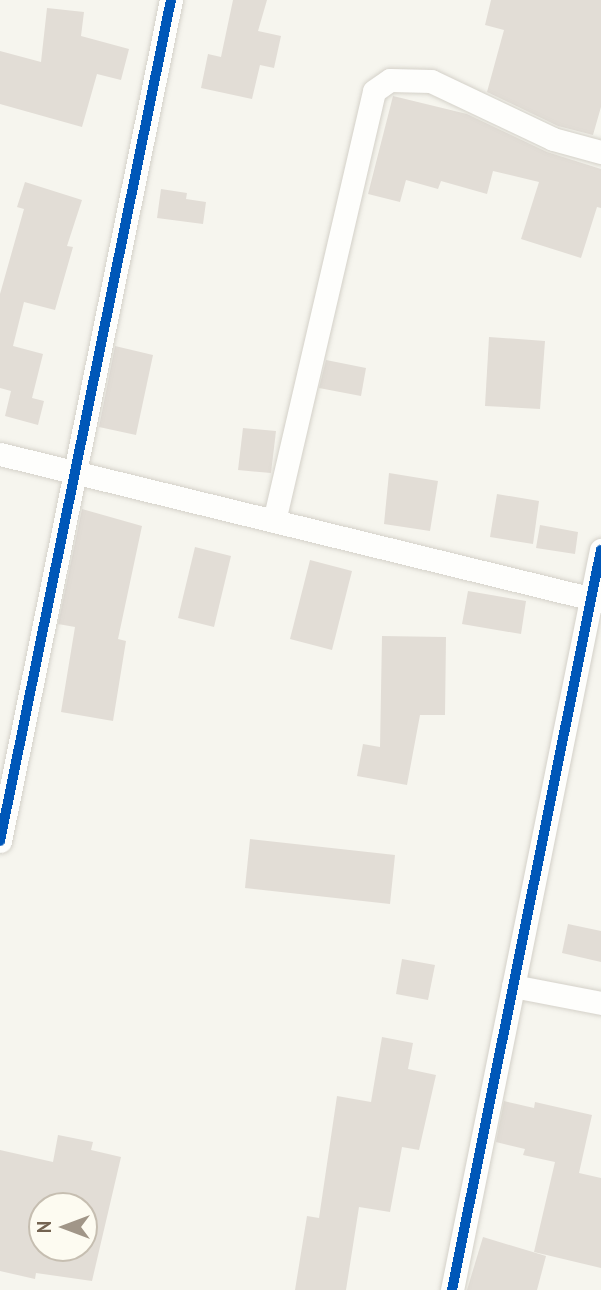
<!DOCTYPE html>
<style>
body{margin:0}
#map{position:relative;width:601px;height:1290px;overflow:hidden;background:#f6f5ee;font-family:"PT Sans",sans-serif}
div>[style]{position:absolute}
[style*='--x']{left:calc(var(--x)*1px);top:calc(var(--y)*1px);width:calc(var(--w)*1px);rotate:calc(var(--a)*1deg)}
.building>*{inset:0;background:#e2ddd6}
.roads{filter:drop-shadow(0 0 2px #d4d1c9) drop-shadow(0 0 2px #d4d1c9)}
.minor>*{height:23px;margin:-11.5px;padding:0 11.5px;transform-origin:11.5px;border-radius:11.5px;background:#fefefc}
.cycleway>*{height:10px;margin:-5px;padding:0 5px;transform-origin:5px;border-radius:5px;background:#0057b8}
span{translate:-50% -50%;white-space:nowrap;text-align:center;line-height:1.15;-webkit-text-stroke:5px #fdfbf1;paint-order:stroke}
.north{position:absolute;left:28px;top:1192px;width:70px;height:70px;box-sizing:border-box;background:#fdfbf1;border:2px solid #c6beb1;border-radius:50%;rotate:270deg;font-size:19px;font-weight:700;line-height:28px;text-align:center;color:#736351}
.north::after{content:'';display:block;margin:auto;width:24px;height:32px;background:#a19688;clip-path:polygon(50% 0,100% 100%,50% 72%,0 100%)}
</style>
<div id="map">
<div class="building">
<div style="clip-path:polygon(233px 0,267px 0,258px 31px,281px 36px,274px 68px,260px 65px,252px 99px,201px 88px,208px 54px,221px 57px)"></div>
<div style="clip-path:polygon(491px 0,601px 0,601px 107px,593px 135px,558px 126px,487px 92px,504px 30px,485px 25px)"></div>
<div style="clip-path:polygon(47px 8px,84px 12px,81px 36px,129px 49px,121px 80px,97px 74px,82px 127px,0 104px,0 51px,41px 62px)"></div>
<div style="clip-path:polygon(393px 96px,467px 114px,547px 152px,601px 169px,601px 208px,597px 207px,581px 258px,521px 239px,539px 182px,493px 171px,487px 194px,441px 181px,438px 189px,406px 180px,400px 202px,368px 194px)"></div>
<div style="clip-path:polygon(25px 182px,82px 200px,67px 246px,73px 247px,55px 310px,24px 302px,13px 346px,43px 354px,32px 398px,44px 401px,38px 425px,5px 416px,11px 391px,0 388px,0 294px,24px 209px,17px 207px)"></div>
<div style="clip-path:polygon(161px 189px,187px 193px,186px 199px,206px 202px,203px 224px,157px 218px)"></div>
<div style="clip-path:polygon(489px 337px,545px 341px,540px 409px,485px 406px)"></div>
<div style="clip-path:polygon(115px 346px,153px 355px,136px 435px,99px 427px)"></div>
<div style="clip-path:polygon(326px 360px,366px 368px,361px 396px,319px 388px)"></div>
<div style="clip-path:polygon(243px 428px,276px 431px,271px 473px,238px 470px)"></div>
<div style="clip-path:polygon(389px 473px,438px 481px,430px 531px,384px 524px)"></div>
<div style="clip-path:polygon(497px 494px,539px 501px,533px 544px,490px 537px)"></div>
<div style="clip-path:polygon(82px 509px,142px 526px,118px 639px,126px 641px,113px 721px,61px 712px,75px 627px,58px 624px)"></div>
<div style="clip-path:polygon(540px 525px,578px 532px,575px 554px,536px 548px)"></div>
<div style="clip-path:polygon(195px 547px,231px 556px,214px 627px,178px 618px)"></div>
<div style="clip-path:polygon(310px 560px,352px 571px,332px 650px,290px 639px)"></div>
<div style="clip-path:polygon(468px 591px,526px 601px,521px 634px,462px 624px)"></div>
<div style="clip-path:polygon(382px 636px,446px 637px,445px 715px,420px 715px,407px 785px,357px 776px,363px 744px,380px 747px)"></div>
<div style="clip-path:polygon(250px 839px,395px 855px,390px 904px,245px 888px)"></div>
<div style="clip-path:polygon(568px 924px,601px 931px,601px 962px,562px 953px)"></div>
<div style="clip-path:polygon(402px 959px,435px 965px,428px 1000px,396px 994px)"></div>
<div style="clip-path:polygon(382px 1037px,413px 1043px,408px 1069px,436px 1075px,419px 1150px,402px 1147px,390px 1212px,359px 1207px,346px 1290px,295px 1290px,307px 1216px,319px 1218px,337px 1096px,371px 1102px)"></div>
<div style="clip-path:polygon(504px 1101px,534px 1108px,535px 1102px,592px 1115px,579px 1173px,601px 1178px,601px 1268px,534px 1252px,555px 1162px,523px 1155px,525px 1149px,496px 1142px)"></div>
<div style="clip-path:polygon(evenodd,58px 1135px,93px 1142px,91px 1150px,121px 1157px,92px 1281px,36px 1273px,35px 1279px,0 1271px,0 1150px,53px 1162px,58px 1135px,42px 1206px,84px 1206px,84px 1248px,42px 1248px,42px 1206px)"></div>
<div style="clip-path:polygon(483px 1237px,546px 1256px,537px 1290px,467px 1290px)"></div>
</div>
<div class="roads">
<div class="minor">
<div style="--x:0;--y:454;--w:619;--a:13.74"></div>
<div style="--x:274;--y:521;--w:441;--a:-76.9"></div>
<div style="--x:374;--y:91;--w:19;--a:-35"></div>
<div style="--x:390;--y:80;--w:41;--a:1.4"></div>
<div style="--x:431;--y:81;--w:135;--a:25.4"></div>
<div style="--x:553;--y:139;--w:50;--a:15.2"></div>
<div style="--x:0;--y:841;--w:858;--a:-78.51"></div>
<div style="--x:513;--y:986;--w:90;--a:10.9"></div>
<div style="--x:452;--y:1290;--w:755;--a:-78.62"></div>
</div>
</div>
<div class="cycleway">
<div style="--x:0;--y:841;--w:858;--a:-78.51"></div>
<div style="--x:452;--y:1290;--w:755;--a:-78.62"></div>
</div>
<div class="north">N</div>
</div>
